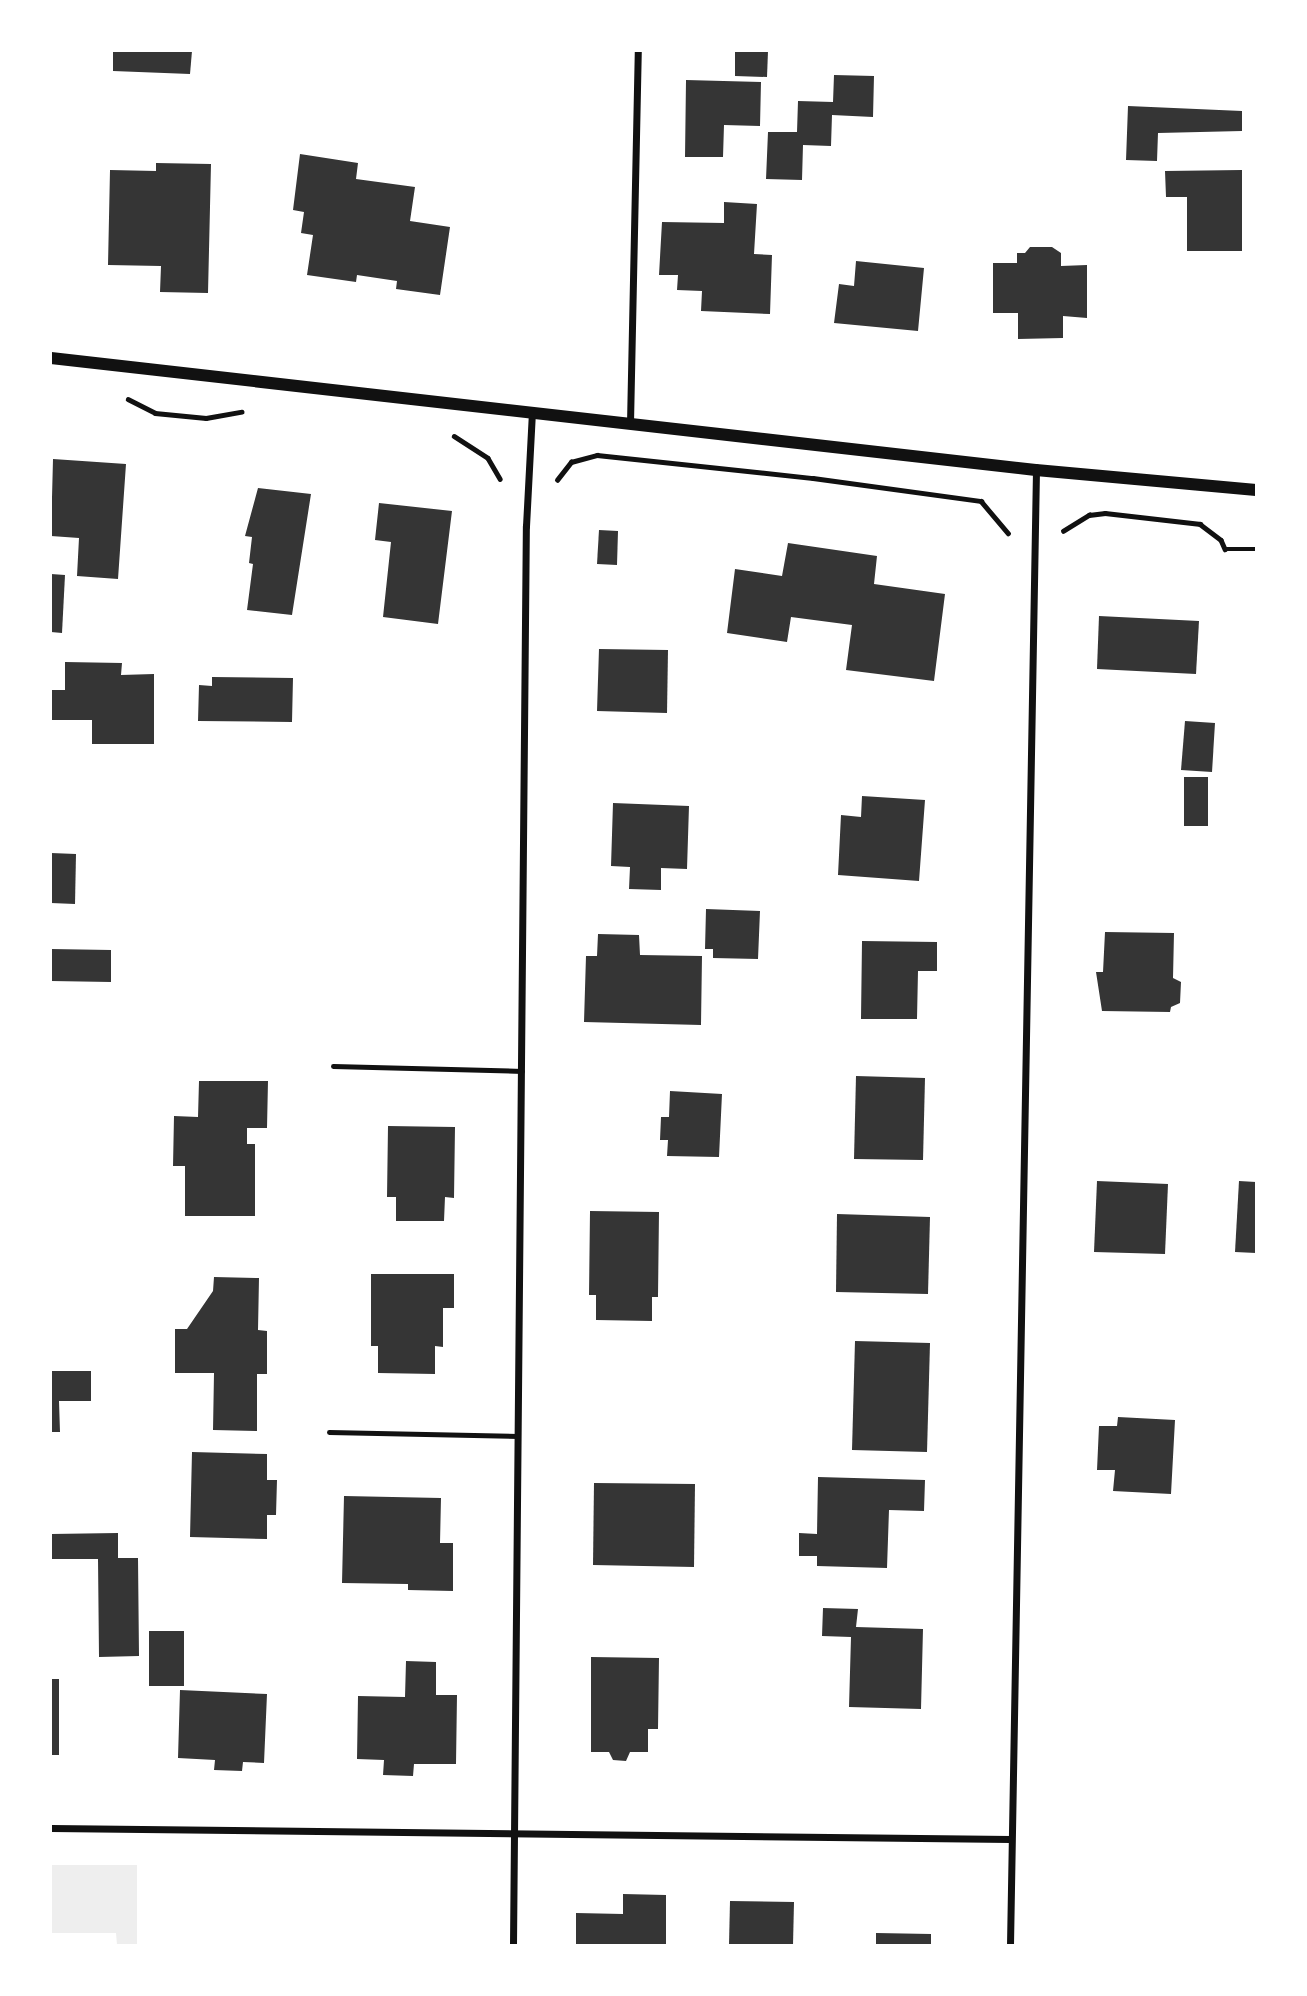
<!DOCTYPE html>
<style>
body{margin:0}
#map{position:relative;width:1307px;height:1996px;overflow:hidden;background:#fff;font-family:"Sofia Sans Condensed",sans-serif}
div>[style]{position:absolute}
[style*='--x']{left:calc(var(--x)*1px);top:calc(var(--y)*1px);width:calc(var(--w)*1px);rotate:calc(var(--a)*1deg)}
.green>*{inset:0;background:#eee}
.building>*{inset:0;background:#353535}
.path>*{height:4.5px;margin:-2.25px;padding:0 2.25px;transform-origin:2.25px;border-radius:2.25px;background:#111}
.service>*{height:5px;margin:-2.5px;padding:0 2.5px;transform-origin:2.5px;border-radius:2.5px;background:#111}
.minor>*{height:7px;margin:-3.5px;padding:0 3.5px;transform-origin:3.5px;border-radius:3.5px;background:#111}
.tertiary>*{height:12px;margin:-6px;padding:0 6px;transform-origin:6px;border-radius:6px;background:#111}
span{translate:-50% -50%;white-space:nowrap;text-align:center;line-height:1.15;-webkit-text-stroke:5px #fff;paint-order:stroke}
.frame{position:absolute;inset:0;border:52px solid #fff;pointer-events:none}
</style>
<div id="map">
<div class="green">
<div style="clip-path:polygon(51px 1865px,137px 1865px,137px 1945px,117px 1945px,116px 1933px,51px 1933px)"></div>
</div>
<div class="building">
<div style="clip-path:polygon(113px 51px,192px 51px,190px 74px,113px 71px)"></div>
<div style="clip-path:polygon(735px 51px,768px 51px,767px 77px,735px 76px)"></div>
<div style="clip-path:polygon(834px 75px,874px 76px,873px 117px,832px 115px,831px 146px,803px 145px,802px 180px,766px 179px,768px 132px,797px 132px,798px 101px,833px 102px)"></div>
<div style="clip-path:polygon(686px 80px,761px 82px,760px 126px,724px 125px,723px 157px,685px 157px)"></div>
<div style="clip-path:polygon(1128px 106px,1242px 111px,1242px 131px,1158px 133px,1157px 161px,1126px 160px)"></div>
<div style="clip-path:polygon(300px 154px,358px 163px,356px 179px,415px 187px,410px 221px,450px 227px,440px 295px,396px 289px,397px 281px,357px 275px,356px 282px,307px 275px,313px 235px,301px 233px,304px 212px,293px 210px)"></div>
<div style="clip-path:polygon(156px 163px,211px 164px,208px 293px,160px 292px,161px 266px,108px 265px,110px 170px,156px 171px)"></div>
<div style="clip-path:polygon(1242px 170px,1242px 251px,1187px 251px,1187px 197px,1166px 197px,1165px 171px)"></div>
<div style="clip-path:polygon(724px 202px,757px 204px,754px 254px,772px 255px,770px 314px,701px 311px,702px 291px,677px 290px,678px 275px,659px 275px,662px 222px,724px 223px)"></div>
<div style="clip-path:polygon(1030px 247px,1052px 247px,1061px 253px,1061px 266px,1087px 265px,1087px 318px,1063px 316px,1063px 338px,1018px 339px,1018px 313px,993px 313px,993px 263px,1017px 263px,1017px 253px,1025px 253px)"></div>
<div style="clip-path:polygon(856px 261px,924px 268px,918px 331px,834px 323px,839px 284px,854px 286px)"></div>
<div style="clip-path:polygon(53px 459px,126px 464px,118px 579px,77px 576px,79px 538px,51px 536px)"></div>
<div style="clip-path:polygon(258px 488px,311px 494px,292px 615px,247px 610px,253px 564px,249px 563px,252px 537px,245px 536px)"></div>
<div style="clip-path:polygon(379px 503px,452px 511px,438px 624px,383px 617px,391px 542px,375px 540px)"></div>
<div style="clip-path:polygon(599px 530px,618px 531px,617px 565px,597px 564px)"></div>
<div style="clip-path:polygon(788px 543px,877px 556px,874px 584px,945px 594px,934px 681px,846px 670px,852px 625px,791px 617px,787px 642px,727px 633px,735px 569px,782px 576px)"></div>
<div style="clip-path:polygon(51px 574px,65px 575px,62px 633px,51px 632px)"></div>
<div style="clip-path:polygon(1099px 616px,1199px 621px,1196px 674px,1097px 669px)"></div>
<div style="clip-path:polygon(599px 649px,668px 650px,667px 713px,597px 711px)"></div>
<div style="clip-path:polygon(65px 662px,122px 663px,121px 675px,154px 674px,154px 744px,92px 744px,92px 720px,51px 720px,51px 690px,65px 690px)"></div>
<div style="clip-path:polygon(212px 677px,293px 678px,292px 722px,198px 721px,199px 685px,212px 686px)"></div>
<div style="clip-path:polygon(1185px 721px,1215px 723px,1212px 772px,1181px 770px)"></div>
<div style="clip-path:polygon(1184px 777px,1208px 777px,1208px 826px,1184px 826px)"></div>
<div style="clip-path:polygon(862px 796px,925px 800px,919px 881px,838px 875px,841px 815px,861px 817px)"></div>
<div style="clip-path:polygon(613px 803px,689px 806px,687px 869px,661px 868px,661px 890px,629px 889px,630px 867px,611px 866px)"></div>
<div style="clip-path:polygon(51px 853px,76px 854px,75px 904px,51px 903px)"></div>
<div style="clip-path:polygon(706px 909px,760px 911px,758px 959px,713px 958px,713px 949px,705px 949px)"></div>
<div style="clip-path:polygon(1105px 932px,1174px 933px,1173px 978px,1181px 982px,1180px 1003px,1171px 1007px,1170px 1012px,1102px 1011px,1096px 972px,1103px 972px)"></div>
<div style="clip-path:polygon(598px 934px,639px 935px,640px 955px,702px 956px,701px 1025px,584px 1022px,586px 956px,597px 956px)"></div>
<div style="clip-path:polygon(862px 941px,937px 942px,937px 971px,918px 971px,917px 1019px,861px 1019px)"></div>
<div style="clip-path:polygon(51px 949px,111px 950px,111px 982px,51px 981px)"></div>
<div style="clip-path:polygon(856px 1076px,925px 1078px,923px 1160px,854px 1159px)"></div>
<div style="clip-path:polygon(199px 1081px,268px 1081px,267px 1128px,247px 1128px,247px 1144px,255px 1144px,255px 1216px,185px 1216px,185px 1166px,173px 1166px,174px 1116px,198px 1117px)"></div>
<div style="clip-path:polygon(670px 1091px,722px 1094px,719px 1157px,667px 1156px,668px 1140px,660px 1140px,661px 1117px,669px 1117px)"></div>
<div style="clip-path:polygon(388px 1126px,455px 1127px,454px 1198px,445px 1197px,444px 1221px,396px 1221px,396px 1197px,387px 1197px)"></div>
<div style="clip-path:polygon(1097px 1181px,1168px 1184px,1165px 1254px,1094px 1252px)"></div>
<div style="clip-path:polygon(1239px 1181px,1256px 1182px,1256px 1253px,1235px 1252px)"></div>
<div style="clip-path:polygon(590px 1211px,659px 1212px,658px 1297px,652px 1297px,652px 1321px,596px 1320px,596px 1295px,589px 1295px)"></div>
<div style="clip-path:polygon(837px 1214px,930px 1217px,928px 1294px,836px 1292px)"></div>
<div style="clip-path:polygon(371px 1274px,454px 1274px,454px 1308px,443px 1308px,443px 1347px,435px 1346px,435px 1374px,378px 1373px,378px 1346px,371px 1346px)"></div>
<div style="clip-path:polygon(214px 1277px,259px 1278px,258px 1330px,267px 1331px,267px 1374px,257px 1374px,257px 1431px,213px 1430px,214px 1373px,175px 1373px,175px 1329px,187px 1329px,213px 1291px)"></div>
<div style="clip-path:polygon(855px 1341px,930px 1343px,927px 1452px,852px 1450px)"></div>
<div style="clip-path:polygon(51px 1371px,91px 1371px,91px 1401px,59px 1401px,60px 1432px,51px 1432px)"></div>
<div style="clip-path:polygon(1118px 1417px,1175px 1420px,1171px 1494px,1113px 1491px,1115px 1470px,1097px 1470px,1099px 1426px,1117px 1426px)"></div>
<div style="clip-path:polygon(192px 1452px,267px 1454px,267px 1480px,277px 1480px,276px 1515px,267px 1515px,267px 1539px,190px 1537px)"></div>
<div style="clip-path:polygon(818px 1477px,925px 1480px,924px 1511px,889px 1510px,887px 1568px,817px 1566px,817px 1556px,799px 1556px,799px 1533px,817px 1534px)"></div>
<div style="clip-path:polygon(594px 1483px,695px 1484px,694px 1567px,593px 1565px)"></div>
<div style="clip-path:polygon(344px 1496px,441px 1498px,440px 1543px,453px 1543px,453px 1591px,408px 1590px,408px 1584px,342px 1583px)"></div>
<div style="clip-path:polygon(118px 1533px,118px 1558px,138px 1558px,139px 1656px,99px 1657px,98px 1559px,51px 1559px,51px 1534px)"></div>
<div style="clip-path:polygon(823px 1608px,858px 1609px,856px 1627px,923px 1629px,921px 1709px,849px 1707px,851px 1637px,822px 1636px)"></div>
<div style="clip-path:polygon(149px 1631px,184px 1631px,184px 1686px,149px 1686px)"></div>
<div style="clip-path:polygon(591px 1657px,659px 1658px,658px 1729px,648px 1729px,648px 1752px,630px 1752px,626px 1761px,613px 1760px,609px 1752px,591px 1752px)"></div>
<div style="clip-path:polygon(406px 1661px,436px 1662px,436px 1695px,457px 1695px,456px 1764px,414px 1764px,413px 1776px,383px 1775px,384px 1760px,357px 1759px,358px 1696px,405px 1697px)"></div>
<div style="clip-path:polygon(51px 1679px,59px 1679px,59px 1755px,51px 1755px)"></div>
<div style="clip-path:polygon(180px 1690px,267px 1694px,264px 1763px,243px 1762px,242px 1771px,214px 1770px,215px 1760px,178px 1758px)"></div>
<div style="clip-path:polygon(623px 1894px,666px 1895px,666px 1945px,576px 1945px,576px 1913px,623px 1914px)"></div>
<div style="clip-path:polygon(730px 1901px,794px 1902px,793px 1945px,729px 1945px)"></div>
<div style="clip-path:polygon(876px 1933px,931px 1934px,931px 1945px,876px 1945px)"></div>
</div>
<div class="path">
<div style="--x:128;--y:399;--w:30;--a:27"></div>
<div style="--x:155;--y:413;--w:51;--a:5.6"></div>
<div style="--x:206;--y:418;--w:36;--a:-10"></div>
<div style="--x:454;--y:436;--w:40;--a:32.9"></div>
<div style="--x:488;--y:458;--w:24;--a:60"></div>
<div style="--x:557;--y:480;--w:23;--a:-52"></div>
<div style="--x:571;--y:462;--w:27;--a:-15"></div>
<div style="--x:597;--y:455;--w:217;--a:6.1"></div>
<div style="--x:813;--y:478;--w:170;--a:7.8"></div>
<div style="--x:981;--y:501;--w:42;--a:49.8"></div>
<div style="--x:1063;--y:531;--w:31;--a:-32"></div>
<div style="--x:1089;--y:515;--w:16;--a:-7"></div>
<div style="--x:1105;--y:513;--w:96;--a:6.6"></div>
<div style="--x:1200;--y:524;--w:26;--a:37"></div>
<div style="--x:1221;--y:540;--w:10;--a:66"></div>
<div style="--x:1225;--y:549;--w:31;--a:0"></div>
</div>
<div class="service">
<div style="--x:333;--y:1066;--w:189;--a:1.5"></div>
<div style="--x:329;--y:1432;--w:189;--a:1.2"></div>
</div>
<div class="minor">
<div style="--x:630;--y:423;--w:372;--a:-88.8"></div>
<div style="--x:51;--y:1828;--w:959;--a:0.66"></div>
<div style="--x:513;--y:1945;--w:1419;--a:-89.48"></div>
<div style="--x:526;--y:526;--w:114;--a:-87"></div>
<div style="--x:1010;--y:1945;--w:1475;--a:-88.99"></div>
</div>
<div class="tertiary">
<div style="--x:51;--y:358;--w:991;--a:6.49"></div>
<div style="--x:1036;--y:470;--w:221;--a:5.2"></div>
</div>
<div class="frame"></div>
</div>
